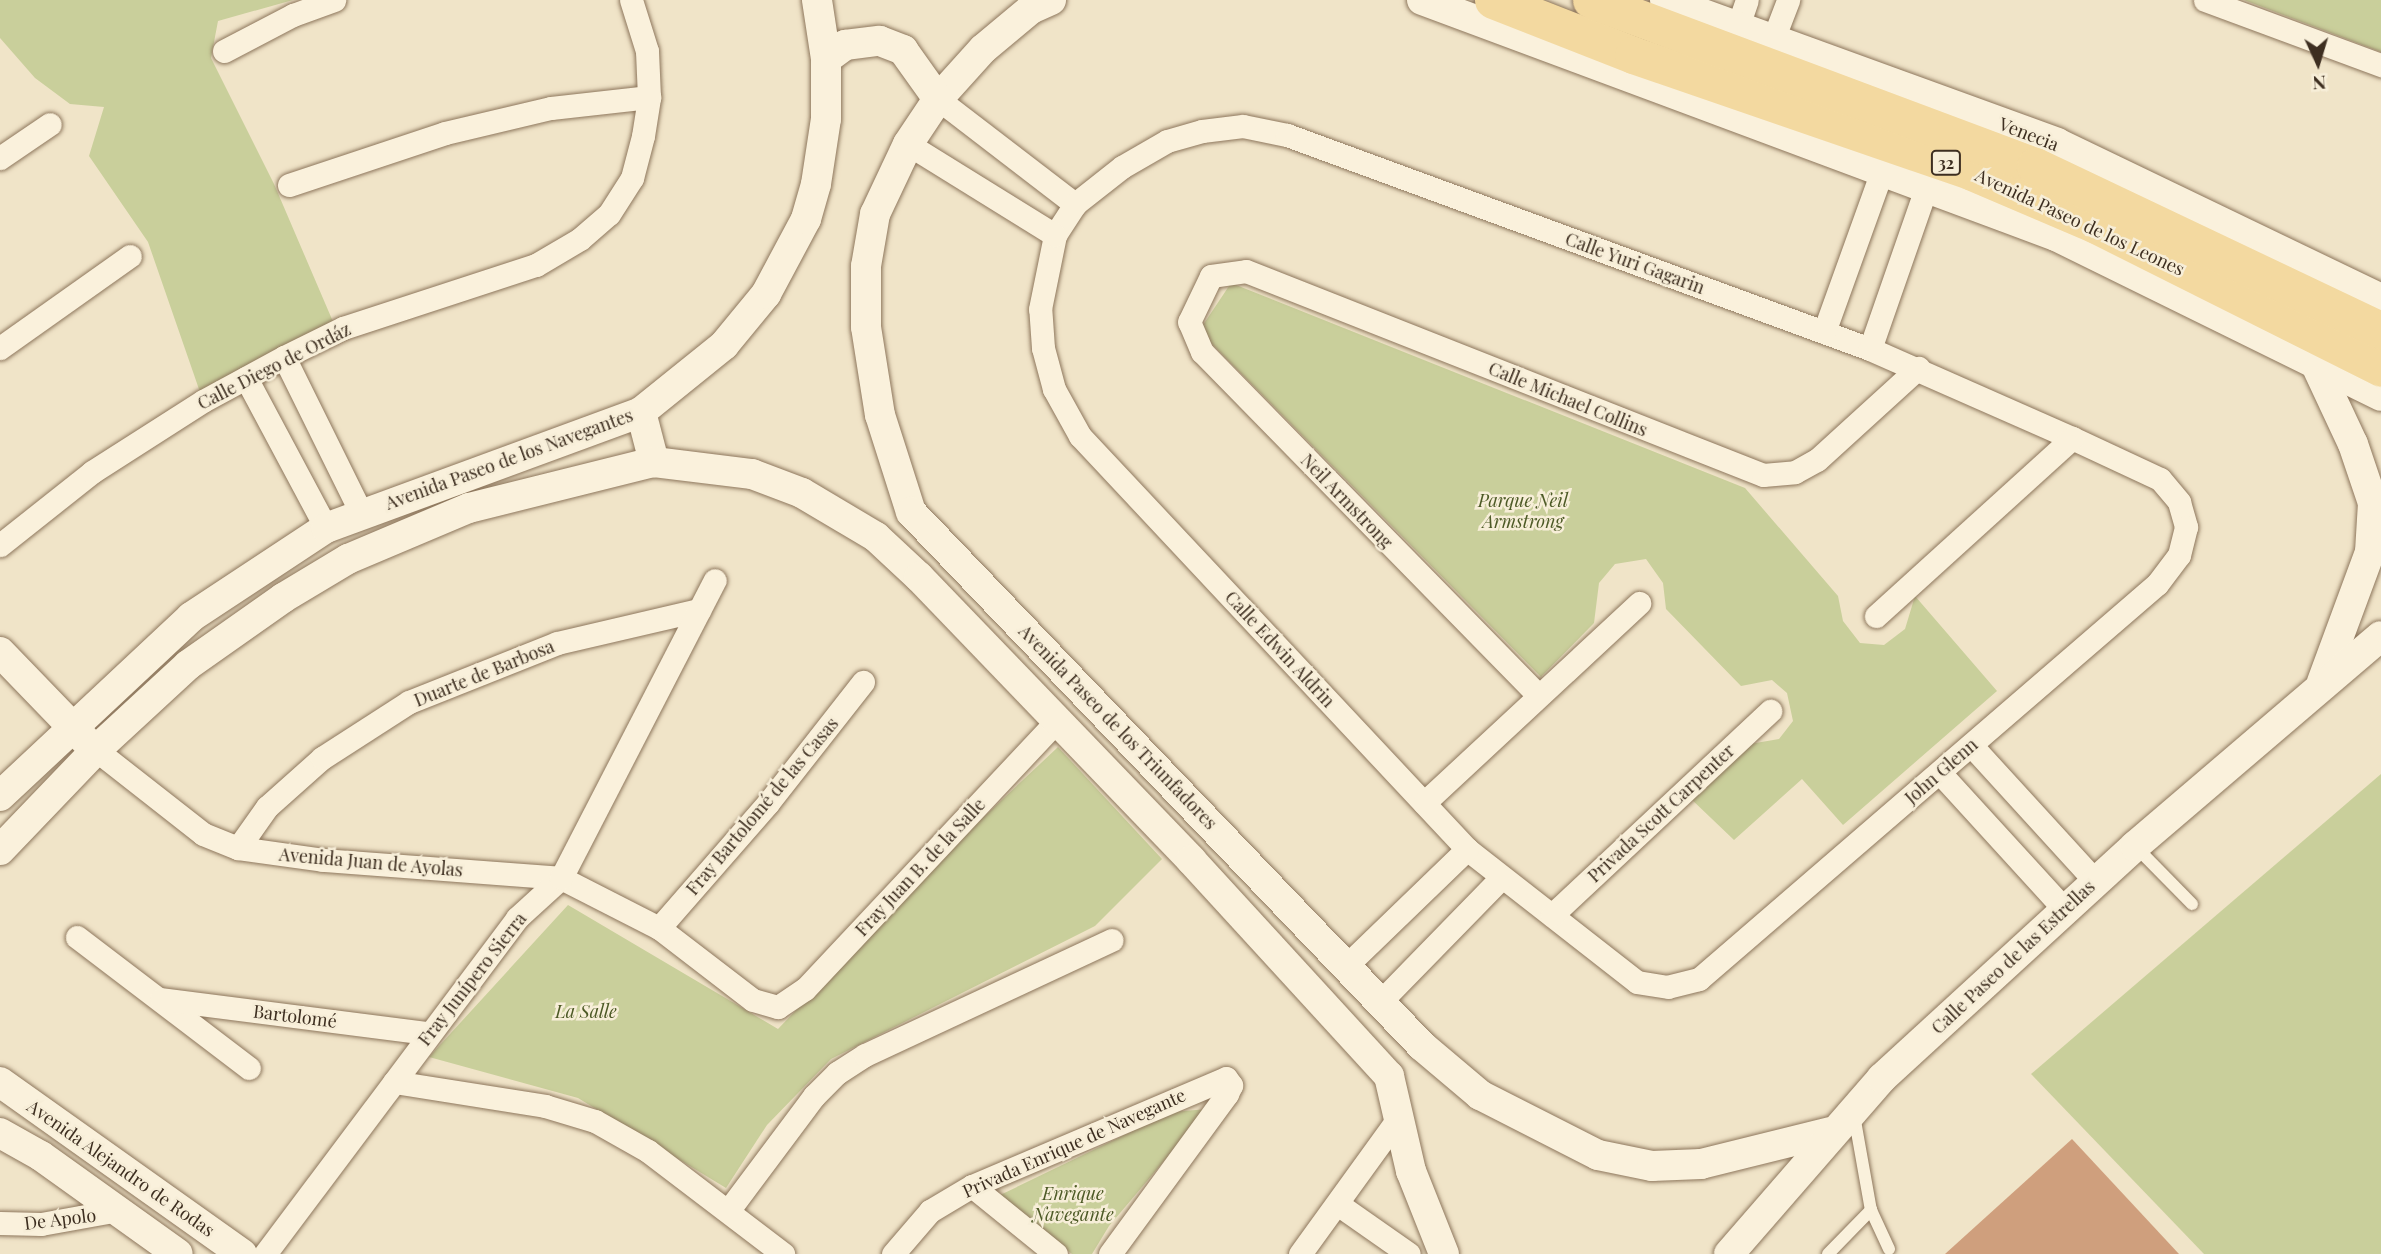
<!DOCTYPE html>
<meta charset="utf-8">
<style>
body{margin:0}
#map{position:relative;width:2381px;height:1254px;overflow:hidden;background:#f0e4c8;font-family:"Playfair Display",serif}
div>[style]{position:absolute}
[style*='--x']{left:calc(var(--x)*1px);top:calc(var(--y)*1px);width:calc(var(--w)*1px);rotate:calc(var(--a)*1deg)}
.green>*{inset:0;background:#c9cf9b}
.building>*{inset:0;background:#cf9f7d}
.roads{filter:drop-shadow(0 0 2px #8d765c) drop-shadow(0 0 2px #8d765c)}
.service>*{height:12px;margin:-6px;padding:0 6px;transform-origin:6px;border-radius:6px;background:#faf1dc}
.minor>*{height:23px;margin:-11.5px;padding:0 11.5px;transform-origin:11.5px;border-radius:11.5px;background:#faf1dc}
.tertiary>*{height:30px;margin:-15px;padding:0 15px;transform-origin:15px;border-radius:15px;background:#faf1dc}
.primary>*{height:37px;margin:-18.5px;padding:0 18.5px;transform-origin:18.5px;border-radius:18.5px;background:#f3d9a0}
span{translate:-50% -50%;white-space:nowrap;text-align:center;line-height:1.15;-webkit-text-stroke:5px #f7eed8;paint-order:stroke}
.shield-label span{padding:2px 5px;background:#f7eed8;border:2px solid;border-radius:5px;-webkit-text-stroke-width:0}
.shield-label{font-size:16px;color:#3d2e20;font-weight:700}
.street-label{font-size:18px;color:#3d2e20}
.park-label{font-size:18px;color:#4d5a26;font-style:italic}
.north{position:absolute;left:2283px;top:28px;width:70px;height:70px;-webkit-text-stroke:5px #f7eed8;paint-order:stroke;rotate:176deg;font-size:19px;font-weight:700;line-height:28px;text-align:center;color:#3d2e20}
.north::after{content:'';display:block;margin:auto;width:24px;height:32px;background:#3d2e20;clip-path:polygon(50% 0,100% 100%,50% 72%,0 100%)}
</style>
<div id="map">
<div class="green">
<div style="clip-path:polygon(0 0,293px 0,218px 21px,211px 58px,274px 184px,334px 324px,201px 395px,148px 242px,89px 156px,104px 107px,70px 104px,35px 78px,0 38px)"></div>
<div style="clip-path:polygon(2244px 0,2381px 0,2381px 52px)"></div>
<div style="clip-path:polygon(1231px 283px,1745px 488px,1838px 596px,1843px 621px,1860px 643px,1884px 645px,1905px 629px,1915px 596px,1997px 691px,1843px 825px,1802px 779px,1734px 840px,1689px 797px,1750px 744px,1779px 739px,1793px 721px,1787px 693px,1772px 680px,1741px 686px,1666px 609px,1663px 583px,1646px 559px,1615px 564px,1599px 583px,1594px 623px,1541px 677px,1199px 331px)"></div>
<div style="clip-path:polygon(1058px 747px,1162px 859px,1095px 926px,831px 1059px,767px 1125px,726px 1188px,578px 1098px,429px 1057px,568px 905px,778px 1029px,955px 844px)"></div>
<div style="clip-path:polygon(2381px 774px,2381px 1254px,2204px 1254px,2031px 1074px)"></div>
<div style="clip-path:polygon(1208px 1109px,1109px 1226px,1092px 1254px,1072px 1254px,996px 1197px,1172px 1112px)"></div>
</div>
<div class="building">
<div style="clip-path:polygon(2072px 1139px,2179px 1254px,1945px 1254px)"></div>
</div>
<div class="roads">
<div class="service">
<div style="--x:2136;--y:847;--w:80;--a:45.5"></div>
<div style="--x:1854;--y:1115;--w:97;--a:79.9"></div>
<div style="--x:1871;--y:1210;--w:43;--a:65.2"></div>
<div style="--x:1828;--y:1254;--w:62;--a:-45.7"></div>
</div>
<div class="minor">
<div style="--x:2205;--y:0;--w:188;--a:20.3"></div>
<div style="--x:1739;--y:23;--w:24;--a:-71"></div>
<div style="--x:1774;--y:37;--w:40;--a:-69"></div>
<div style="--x:224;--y:51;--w:78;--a:-27.6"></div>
<div style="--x:293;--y:15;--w:44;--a:-20.1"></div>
<div style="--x:938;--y:99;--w:173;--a:37.5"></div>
<div style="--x:1243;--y:126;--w:45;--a:11.6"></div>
<div style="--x:1287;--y:135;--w:621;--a:20.16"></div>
<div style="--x:1870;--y:349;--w:221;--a:23.8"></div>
<div style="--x:2072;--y:438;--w:97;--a:25"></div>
<div style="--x:2160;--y:479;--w:30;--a:50"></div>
<div style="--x:2179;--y:502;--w:26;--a:74"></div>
<div style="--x:2186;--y:527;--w:29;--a:104"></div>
<div style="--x:2179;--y:555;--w:36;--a:127"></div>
<div style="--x:2157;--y:584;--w:605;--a:139.22"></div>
<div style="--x:1699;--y:979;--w:32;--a:166"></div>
<div style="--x:1668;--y:987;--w:31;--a:-171"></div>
<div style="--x:1637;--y:982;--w:216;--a:-142"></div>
<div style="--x:1467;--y:849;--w:566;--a:-133.14"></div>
<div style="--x:1080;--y:436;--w:54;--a:-119"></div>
<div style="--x:1054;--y:389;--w:42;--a:-105"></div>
<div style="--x:1043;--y:348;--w:39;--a:-94"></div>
<div style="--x:1040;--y:309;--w:76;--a:-78.5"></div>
<div style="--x:1055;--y:235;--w:37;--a:-57"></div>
<div style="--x:1075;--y:204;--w:60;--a:-38.2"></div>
<div style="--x:1122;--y:167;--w:52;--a:-30"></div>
<div style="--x:1167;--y:141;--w:36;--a:-16"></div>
<div style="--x:1202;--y:131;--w:41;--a:-7"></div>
<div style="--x:908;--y:144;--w:173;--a:31.8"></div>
<div style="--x:0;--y:158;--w:60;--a:-34.2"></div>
<div style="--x:289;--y:185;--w:164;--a:-18.4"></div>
<div style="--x:445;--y:133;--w:109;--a:-13.3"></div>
<div style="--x:551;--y:108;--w:99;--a:-6.4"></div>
<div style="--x:1824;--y:332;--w:171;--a:-70.2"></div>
<div style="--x:0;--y:348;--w:159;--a:-35.3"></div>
<div style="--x:1870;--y:349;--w:170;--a:-70.8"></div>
<div style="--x:284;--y:357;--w:172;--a:63.7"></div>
<div style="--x:246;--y:378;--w:170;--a:61.9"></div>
<div style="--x:0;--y:545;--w:117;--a:-38.4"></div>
<div style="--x:92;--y:472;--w:132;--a:-32.6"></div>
<div style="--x:203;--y:401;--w:92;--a:-28.5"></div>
<div style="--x:284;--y:357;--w:66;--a:-26.2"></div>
<div style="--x:343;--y:328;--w:203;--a:-18.1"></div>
<div style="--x:536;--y:265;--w:51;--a:-30.6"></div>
<div style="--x:580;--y:239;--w:38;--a:-41"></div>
<div style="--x:609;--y:214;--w:43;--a:-57.4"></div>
<div style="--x:632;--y:178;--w:43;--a:-75.3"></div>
<div style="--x:643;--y:136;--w:39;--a:-81"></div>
<div style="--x:649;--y:97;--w:46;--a:-92.5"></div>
<div style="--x:647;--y:51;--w:53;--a:-107.4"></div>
<div style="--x:1876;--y:616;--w:265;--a:-42.2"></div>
<div style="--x:1538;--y:695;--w:480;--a:-134.4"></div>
<div style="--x:1202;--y:352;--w:33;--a:-113"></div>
<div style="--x:1189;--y:322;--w:51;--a:-64.4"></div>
<div style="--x:1211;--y:276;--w:35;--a:-8"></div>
<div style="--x:1246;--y:271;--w:556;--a:21.53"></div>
<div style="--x:1763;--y:475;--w:32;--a:-5"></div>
<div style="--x:1795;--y:472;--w:25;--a:-29"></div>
<div style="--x:1817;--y:460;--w:137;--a:-42.3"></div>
<div style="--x:1971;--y:745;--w:184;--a:47.6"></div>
<div style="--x:96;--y:750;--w:136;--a:38.1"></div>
<div style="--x:203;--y:834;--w:38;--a:22"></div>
<div style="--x:238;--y:848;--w:86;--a:8"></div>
<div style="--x:323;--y:860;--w:239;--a:4.3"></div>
<div style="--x:561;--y:878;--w:110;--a:27"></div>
<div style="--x:659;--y:928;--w:118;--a:37.5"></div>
<div style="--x:753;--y:1000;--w:26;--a:16"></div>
<div style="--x:778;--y:1007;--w:32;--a:-34"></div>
<div style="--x:805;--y:989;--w:368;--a:-46.8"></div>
<div style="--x:1940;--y:773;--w:184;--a:47.6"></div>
<div style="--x:1424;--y:803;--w:294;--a:-42.9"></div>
<div style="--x:238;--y:848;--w:50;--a:-54.7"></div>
<div style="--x:267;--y:807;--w:74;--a:-41.7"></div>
<div style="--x:322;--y:758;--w:103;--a:-32.8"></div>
<div style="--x:409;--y:702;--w:159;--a:-21.7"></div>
<div style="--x:557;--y:643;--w:146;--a:-13.1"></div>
<div style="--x:1552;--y:915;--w:299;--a:-43.1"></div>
<div style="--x:659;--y:928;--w:166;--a:-48.9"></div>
<div style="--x:768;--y:803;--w:154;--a:-51.9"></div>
<div style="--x:77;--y:937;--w:216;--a:37.3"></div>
<div style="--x:1347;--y:965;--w:167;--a:-44"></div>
<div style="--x:161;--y:999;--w:269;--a:7.3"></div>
<div style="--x:1381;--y:1001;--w:172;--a:-45.7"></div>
<div style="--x:394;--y:1082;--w:153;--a:9"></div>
<div style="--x:545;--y:1106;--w:52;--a:16.7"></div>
<div style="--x:595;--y:1121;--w:61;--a:29.5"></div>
<div style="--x:648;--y:1151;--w:170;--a:37.3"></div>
<div style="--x:972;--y:1186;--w:108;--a:39"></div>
<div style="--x:1339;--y:1205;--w:85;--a:35"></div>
<div style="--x:728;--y:1211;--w:144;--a:-53.2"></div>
<div style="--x:814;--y:1096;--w:33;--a:-45"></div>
<div style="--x:837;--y:1073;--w:33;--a:-33"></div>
<div style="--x:865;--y:1055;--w:272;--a:-25"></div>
<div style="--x:0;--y:1223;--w:41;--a:1.4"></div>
<div style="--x:41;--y:1224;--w:79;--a:-10.2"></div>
<div style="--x:265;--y:1254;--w:420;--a:-53.1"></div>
<div style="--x:517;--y:918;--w:59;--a:-42.3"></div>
<div style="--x:561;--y:878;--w:335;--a:-62.7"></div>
<div style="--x:893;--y:1254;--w:57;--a:-49.3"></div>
<div style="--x:930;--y:1211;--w:49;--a:-30.8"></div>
<div style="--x:972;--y:1186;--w:276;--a:-23"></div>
<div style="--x:1226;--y:1078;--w:9;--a:54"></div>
<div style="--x:1231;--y:1085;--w:10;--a:114"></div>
<div style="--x:1227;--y:1094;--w:198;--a:126.2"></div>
<div style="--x:1300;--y:1254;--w:170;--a:-54.1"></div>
</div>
<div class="tertiary">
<div style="--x:1051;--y:0;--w:22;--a:156"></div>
<div style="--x:1031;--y:9;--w:62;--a:140.2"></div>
<div style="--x:983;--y:49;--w:67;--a:132"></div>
<div style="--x:938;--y:99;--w:54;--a:123.7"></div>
<div style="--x:908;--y:144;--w:77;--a:115.2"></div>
<div style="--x:875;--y:214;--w:53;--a:99.8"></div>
<div style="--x:866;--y:266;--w:61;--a:90"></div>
<div style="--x:866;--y:327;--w:89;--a:81"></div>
<div style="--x:880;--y:415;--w:102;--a:72.3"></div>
<div style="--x:911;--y:512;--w:739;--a:46.26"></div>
<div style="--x:1422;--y:1046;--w:76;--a:40.2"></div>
<div style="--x:1480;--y:1095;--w:132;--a:27"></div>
<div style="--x:1598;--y:1155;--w:55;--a:11.5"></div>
<div style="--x:1652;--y:1166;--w:49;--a:-2.3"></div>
<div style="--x:1701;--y:1164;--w:133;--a:-13.9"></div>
<div style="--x:1422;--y:0;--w:676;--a:20.42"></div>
<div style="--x:2056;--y:236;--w:362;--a:26.2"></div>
<div style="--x:1665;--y:0;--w:417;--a:20"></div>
<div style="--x:2057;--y:143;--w:360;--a:25.7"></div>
<div style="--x:826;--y:59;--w:24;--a:-36"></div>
<div style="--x:845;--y:45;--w:35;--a:-7"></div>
<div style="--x:880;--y:41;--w:25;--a:21"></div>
<div style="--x:903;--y:50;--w:60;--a:54.5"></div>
<div style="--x:2315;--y:363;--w:89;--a:64.9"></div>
<div style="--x:2353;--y:444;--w:62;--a:71.3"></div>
<div style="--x:2373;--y:503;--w:49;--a:93.5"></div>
<div style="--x:2370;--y:552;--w:139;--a:110.3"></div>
<div style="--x:641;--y:412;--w:52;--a:75.4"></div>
<div style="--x:0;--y:652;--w:122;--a:46"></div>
<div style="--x:0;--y:796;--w:262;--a:-43.1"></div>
<div style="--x:191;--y:617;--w:162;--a:-33.4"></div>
<div style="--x:326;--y:528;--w:336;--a:-20.2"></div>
<div style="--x:641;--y:412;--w:107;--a:-38.9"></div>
<div style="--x:724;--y:345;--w:66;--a:-50.5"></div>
<div style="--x:766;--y:294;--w:85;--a:-61.9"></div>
<div style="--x:806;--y:219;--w:36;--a:-74"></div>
<div style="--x:816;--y:184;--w:66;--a:-81.3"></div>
<div style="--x:826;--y:119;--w:60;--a:-90"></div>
<div style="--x:826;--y:59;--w:60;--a:-98.7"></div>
<div style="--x:0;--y:850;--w:139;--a:-46.2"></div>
<div style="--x:96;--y:750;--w:125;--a:-42.7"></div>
<div style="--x:188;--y:665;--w:116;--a:-35.2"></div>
<div style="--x:283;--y:598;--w:76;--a:-31"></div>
<div style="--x:348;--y:559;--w:131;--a:-22.9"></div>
<div style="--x:469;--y:508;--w:191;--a:-14"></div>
<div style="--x:654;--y:462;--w:99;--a:7"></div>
<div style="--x:752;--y:474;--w:53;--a:20.8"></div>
<div style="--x:802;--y:493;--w:86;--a:30.7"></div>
<div style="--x:876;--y:537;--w:59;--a:42.9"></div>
<div style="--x:919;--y:577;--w:393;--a:46.1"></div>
<div style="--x:1191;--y:860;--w:293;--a:47.5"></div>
<div style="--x:1389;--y:1076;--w:98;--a:77"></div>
<div style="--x:1411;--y:1171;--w:89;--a:68.3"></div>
<div style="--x:0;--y:1082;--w:297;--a:35.4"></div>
<div style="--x:0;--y:1133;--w:47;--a:29.3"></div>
<div style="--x:41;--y:1156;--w:168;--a:35.6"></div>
<div style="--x:1729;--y:1254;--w:233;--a:-49"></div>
<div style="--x:1882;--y:1078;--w:343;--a:-42.5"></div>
<div style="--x:2135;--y:846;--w:323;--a:-40.5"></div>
</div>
<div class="primary">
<div style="--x:1493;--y:0;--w:150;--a:21.4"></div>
<div style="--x:1633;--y:55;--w:359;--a:19"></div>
<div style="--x:1972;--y:172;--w:135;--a:23.1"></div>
<div style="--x:2096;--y:225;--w:319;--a:26.6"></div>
<div style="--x:1591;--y:0;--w:474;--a:20.5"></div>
<div style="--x:2035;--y:166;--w:383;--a:25.4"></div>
</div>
</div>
<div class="shield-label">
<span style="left:1946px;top:163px">32</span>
</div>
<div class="street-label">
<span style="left:2029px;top:134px;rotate:21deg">Venecia</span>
<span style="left:2080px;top:222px;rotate:25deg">Avenida Paseo de los Leones</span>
<span style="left:1635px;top:263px;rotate:20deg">Calle Yuri Gagarin</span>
<span style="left:274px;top:366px;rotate:-27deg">Calle Diego de Ordáz</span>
<span style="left:1568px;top:399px;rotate:22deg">Calle Michael Collins</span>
<span style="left:509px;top:459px;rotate:-20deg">Avenida Paseo de los Navegantes</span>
<span style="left:1347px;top:501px;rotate:46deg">Neil Armstrong</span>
<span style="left:1280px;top:649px;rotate:47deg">Calle Edwin Aldrin</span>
<span style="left:484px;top:673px;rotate:-22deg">Duarte de Barbosa</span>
<span style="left:1118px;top:727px;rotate:46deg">Avenida Paseo de los Triunfadores</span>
<span style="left:1941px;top:771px;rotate:-41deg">John Glenn</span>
<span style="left:762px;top:806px;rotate:-50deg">Fray Bartolomé de las Casas</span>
<span style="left:1661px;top:813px;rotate:-43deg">Privada Scott Carpenter</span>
<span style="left:371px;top:862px;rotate:5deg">Avenida Juan de Ayolas</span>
<span style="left:920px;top:867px;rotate:-47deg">Fray Juan B. de la Salle</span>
<span style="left:2013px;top:957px;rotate:-43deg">Calle Paseo de las Estrellas</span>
<span style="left:472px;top:979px;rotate:-52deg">Fray Junípero Sierra</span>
<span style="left:295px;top:1016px;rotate:7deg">Bartolomé</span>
<span style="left:1074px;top:1143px;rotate:-24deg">Privada Enrique de Navegante</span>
<span style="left:121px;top:1168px;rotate:35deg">Avenida Alejandro de Rodas</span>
<span style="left:60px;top:1219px;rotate:-7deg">De Apolo</span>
</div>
<div class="park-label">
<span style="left:1523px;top:511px">Parque Neil<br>Armstrong</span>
<span style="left:586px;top:1011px">La Salle</span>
<span style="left:1073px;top:1204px">Enrique<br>Navegante</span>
</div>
<div class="north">N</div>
</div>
